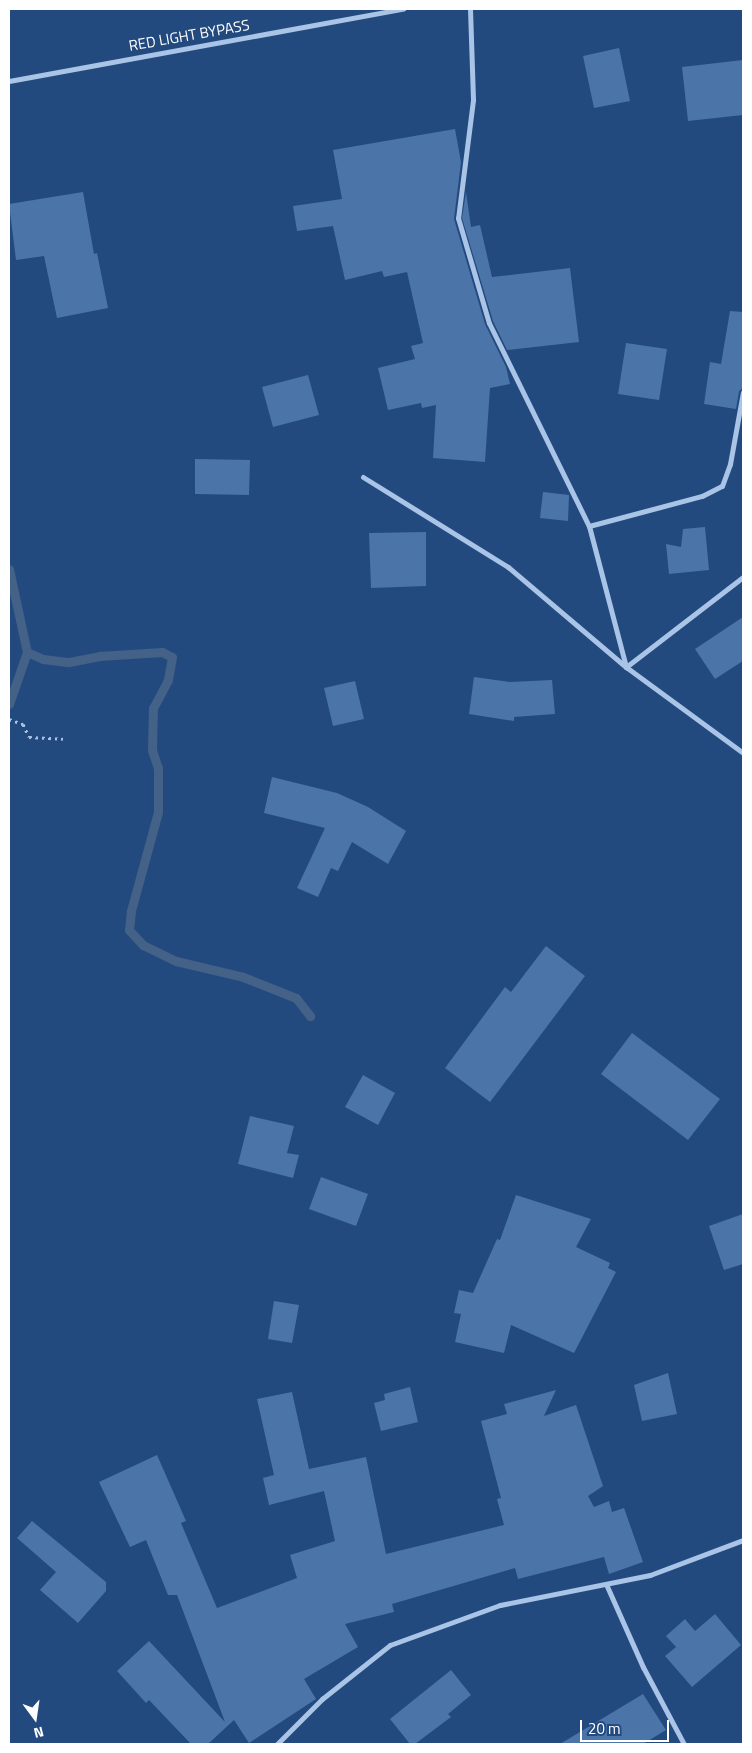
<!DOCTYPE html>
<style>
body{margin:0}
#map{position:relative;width:752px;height:1753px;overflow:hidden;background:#234a7f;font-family:"Titillium Web",sans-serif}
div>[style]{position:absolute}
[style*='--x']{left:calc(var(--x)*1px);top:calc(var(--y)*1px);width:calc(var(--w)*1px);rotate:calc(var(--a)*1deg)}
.stream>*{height:9px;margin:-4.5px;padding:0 4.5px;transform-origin:4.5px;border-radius:4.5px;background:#446187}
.building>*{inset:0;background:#4b74a8}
.path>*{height:3px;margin-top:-1.5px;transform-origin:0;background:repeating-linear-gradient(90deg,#a9c4e6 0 2.5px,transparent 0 6.5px)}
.street>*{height:5px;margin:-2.5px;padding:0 2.5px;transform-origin:2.5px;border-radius:2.5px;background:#a9c4e6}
span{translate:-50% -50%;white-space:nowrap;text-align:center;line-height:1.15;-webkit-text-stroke:5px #234a7f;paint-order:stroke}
.street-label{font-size:15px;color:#fff}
.frame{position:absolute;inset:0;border:10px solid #fff;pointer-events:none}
.north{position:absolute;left:10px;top:1693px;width:50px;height:50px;-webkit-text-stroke:4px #234a7f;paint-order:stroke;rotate:166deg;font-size:14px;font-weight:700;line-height:20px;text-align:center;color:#fff}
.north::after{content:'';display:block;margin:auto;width:18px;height:22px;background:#fff;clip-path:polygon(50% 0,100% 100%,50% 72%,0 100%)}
.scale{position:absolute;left:580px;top:1720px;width:89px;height:22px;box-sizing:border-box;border:2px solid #fff;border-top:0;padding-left:6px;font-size:15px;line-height:18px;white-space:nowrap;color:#fff;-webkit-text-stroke:4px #234a7f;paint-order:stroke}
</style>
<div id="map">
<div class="stream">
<div style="--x:9;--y:569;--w:85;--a:77.8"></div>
<div style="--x:27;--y:652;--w:55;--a:109.1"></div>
<div style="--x:27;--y:652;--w:17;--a:24"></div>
<div style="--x:43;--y:659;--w:26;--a:7"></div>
<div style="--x:69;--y:662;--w:31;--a:-11"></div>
<div style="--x:99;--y:656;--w:63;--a:-3.6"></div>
<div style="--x:162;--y:652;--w:11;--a:27"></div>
<div style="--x:172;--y:657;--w:23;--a:100"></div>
<div style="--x:168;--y:680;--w:32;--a:118"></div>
<div style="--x:153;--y:708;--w:42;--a:91.4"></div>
<div style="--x:152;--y:750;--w:19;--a:72"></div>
<div style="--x:158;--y:768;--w:44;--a:90"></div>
<div style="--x:158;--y:812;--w:103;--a:105.3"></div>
<div style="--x:131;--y:911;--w:19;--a:96"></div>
<div style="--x:129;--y:930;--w:21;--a:47"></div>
<div style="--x:143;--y:945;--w:37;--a:26"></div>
<div style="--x:176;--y:961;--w:69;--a:13.4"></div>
<div style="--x:243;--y:977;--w:57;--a:21.6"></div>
<div style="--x:296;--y:998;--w:23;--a:52"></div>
</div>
<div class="building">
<div style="clip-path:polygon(619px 48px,630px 101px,594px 108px,583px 56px)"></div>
<div style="clip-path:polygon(743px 60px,743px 115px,688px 121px,682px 67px)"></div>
<div style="clip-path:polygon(455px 129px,461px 162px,454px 219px,485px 324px,506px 367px,510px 384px,490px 388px,485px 462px,433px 458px,436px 405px,422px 408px,421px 403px,388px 410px,378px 368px,415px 359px,411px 346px,423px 343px,407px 272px,384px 277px,382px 271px,345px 280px,333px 226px,297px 231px,293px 206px,342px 199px,333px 150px)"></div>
<div style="clip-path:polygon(83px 192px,94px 254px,97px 253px,108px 308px,57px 318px,44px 256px,16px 260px,9px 204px)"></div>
<div style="clip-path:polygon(466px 192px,471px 227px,480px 225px,492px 277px,570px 268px,579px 342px,507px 350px,493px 321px,462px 218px)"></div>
<div style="clip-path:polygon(730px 311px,743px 312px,743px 388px,739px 391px,736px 409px,704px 404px,710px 362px,721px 364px)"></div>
<div style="clip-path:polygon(626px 343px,667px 349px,659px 400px,618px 394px)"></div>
<div style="clip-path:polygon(308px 375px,319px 415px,273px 427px,262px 387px)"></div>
<div style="clip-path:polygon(195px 459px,250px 460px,249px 495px,195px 494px)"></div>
<div style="clip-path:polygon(543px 492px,569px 495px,568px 521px,540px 518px)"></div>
<div style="clip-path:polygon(705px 527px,709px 570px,669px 574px,666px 544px,681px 547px,683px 529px)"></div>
<div style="clip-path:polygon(426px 532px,426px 586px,371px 588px,369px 533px)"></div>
<div style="clip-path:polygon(743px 617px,743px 661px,715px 679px,695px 649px)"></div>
<div style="clip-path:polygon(474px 677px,510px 682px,552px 680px,555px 714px,514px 717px,514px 721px,469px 714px)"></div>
<div style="clip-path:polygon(355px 681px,364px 719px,333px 726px,324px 688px)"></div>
<div style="clip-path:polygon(272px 777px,337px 793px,368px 807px,406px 831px,388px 864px,352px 842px,338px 871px,331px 868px,318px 897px,297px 888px,325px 828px,264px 813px)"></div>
<div style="clip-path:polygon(546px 946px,585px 976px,490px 1102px,445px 1068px,505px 987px,511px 992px)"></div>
<div style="clip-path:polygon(632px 1033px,720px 1099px,688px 1140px,601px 1074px)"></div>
<div style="clip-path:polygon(363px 1075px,395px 1093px,378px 1125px,345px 1107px)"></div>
<div style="clip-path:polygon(250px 1116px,294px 1126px,287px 1153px,299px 1155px,293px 1178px,238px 1164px)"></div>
<div style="clip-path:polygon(321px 1177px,368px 1194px,356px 1226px,309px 1209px)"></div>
<div style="clip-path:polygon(516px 1195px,591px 1219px,576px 1247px,610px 1263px,608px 1268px,616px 1272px,574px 1353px,511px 1325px,504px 1353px,455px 1342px,461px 1314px,454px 1313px,459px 1290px,473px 1293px,497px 1239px,500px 1240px)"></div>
<div style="clip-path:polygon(743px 1214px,743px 1264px,724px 1270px,709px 1226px)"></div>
<div style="clip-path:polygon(274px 1301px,299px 1305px,292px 1343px,268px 1339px)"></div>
<div style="clip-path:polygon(668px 1373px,677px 1414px,642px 1421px,634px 1385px)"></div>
<div style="clip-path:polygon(410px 1387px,418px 1422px,381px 1431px,374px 1403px,385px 1400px,384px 1394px)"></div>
<div style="clip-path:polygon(556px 1390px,544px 1416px,576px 1405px,603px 1486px,588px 1496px,594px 1507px,609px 1501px,612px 1512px,624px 1508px,643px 1562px,609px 1574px,604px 1557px,518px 1579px,515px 1568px,392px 1604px,394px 1612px,345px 1624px,358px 1647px,304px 1679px,316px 1699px,249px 1743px,234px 1720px,208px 1744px,191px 1744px,149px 1700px,146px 1703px,117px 1671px,149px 1641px,225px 1722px,177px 1595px,168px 1595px,146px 1540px,130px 1547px,99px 1482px,157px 1455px,186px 1521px,181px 1523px,217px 1608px,297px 1578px,290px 1555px,335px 1541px,324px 1491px,269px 1505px,263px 1478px,274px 1475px,257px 1399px,292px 1392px,309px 1469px,366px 1457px,386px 1554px,504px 1525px,497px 1499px,501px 1498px,481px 1421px,507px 1414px,504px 1404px)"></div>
<div style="clip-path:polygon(32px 1521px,106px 1582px,106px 1591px,78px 1623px,40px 1590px,56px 1572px,17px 1538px)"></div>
<div style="clip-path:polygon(715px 1614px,741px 1645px,692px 1687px,665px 1656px,676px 1647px,666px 1636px,685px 1619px,695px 1631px)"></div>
<div style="clip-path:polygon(451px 1670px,471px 1695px,448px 1714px,451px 1717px,415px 1744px,410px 1744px,390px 1719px)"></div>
<div style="clip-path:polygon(643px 1694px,666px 1730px,643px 1744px,560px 1744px)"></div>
</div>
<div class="path">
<div style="--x:9;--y:719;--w:15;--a:20"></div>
<div style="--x:23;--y:724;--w:14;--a:65"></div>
<div style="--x:29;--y:737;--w:34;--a:3"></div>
</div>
<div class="street">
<div style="--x:470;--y:9;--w:91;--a:88.1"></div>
<div style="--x:473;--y:100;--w:119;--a:97.2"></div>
<div style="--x:458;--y:218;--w:109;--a:73.6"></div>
<div style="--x:489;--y:323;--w:226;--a:63.8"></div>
<div style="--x:589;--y:526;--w:146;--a:75.3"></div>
<div style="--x:626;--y:667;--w:148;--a:-37.6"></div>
<div style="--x:9;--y:81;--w:401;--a:-10.4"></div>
<div style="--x:363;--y:477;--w:171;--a:31.8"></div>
<div style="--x:508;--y:567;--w:155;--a:40.3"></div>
<div style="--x:626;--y:667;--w:145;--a:36.3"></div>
<div style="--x:589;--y:526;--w:117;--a:-14.9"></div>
<div style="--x:702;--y:496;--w:22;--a:-27"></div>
<div style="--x:722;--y:486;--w:23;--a:-70"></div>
<div style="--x:730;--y:464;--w:73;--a:-79.8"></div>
<div style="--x:606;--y:1584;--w:91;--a:66"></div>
<div style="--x:643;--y:1667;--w:87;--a:62"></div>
<div style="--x:277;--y:1744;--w:64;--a:-45"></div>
<div style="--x:322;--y:1699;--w:87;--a:-38.5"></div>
<div style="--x:390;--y:1645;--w:117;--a:-20"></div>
<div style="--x:500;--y:1605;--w:153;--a:-11.3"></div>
<div style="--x:650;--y:1575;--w:99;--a:-20.6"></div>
</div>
<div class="street-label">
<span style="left:189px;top:35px;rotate:-10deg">RED LIGHT BYPASS</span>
</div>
<div class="frame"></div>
<div class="north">N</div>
<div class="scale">20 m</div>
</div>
